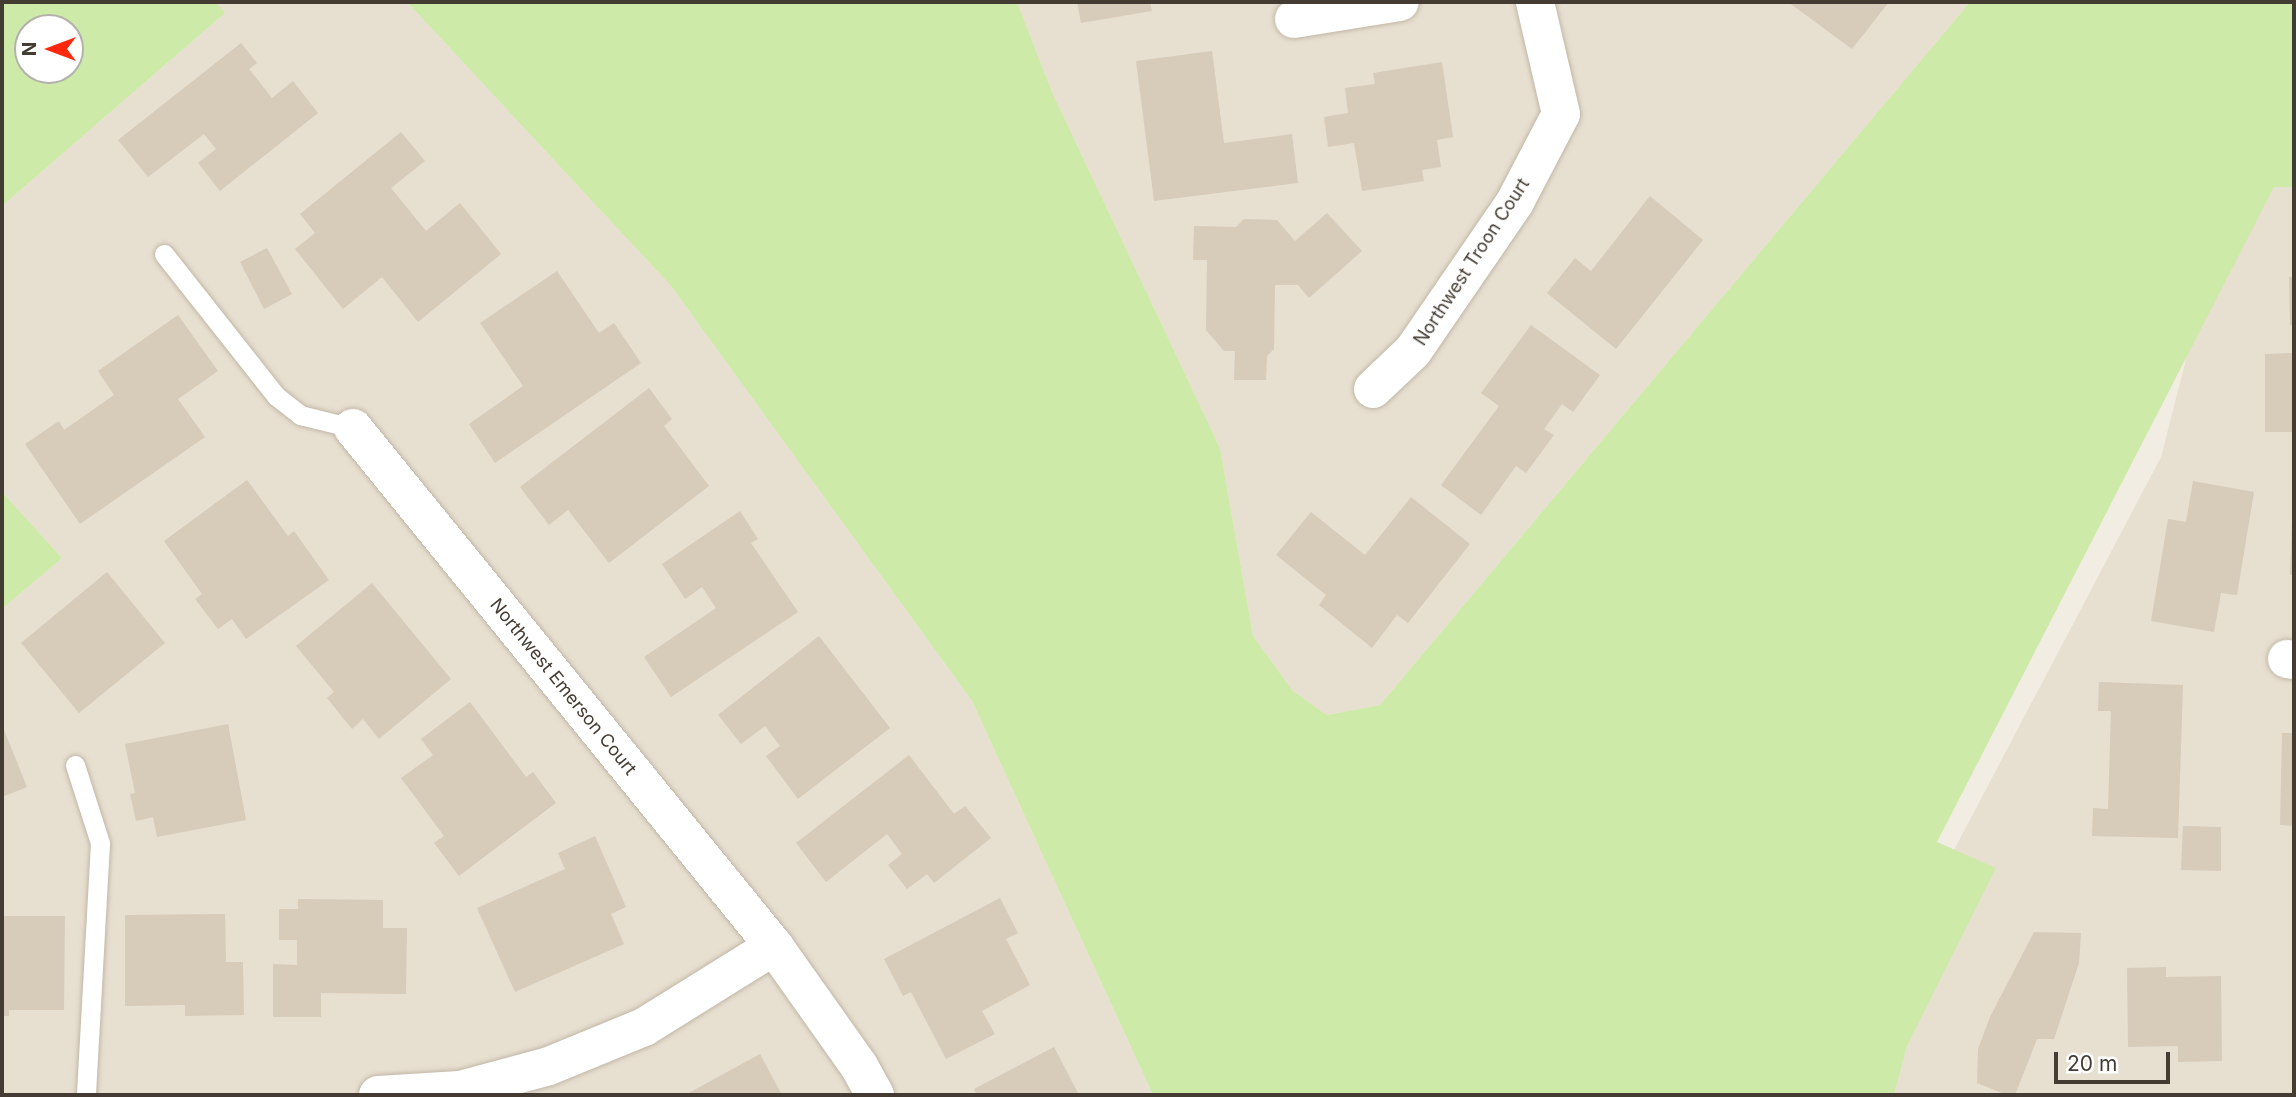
<!DOCTYPE html>
<style>
body{margin:0}
#map{position:relative;width:2296px;height:1097px;overflow:hidden;background:#f2ede2;font-family:Inter,sans-serif}
div>[style]{position:absolute}
[style*='--x']{left:calc(var(--x)*1px);top:calc(var(--y)*1px);width:calc(var(--w)*1px);rotate:calc(var(--a)*1deg)}
.residential>*{inset:0;background:#e7dfd0}
.green>*{inset:0;background:#ceeaa8}
.building>*{inset:0;background:#d7cbba}
.roads{filter:drop-shadow(0 0 2px #c1b7a7) drop-shadow(0 0 2px #c1b7a7)}
.lane>*{height:19px;margin:-9.5px;padding:0 9.5px;transform-origin:9.5px;border-radius:9.5px;background:#fff}
.street>*{height:38px;margin:-19px;padding:0 19px;transform-origin:19px;border-radius:19px;background:#fff}
span{translate:-50% -50%;white-space:nowrap;text-align:center;line-height:1.15;-webkit-text-stroke:6px #fff;paint-order:stroke}
.street-label{font-size:18px;color:#443c32}
.frame{position:absolute;inset:0;border:4px solid #443c32;pointer-events:none}
.north{position:absolute;left:14px;top:14px;width:70px;height:70px;box-sizing:border-box;background:#fff;border:2px solid #b4b1ad;border-radius:50%;rotate:270deg;font-size:19px;font-weight:700;line-height:28px;text-align:center;color:#443c32}
.north::after{content:'';display:block;margin:auto;width:24px;height:32px;background:#ff280c;clip-path:polygon(50% 0,100% 100%,50% 72%,0 100%)}
.scale{position:absolute;left:2054px;top:1052px;width:116px;height:32px;box-sizing:border-box;border:4px solid #443c32;border-top:0;padding-left:9px;font-size:21px;line-height:24px;white-space:nowrap;color:#443c32;-webkit-text-stroke:5px #fff;paint-order:stroke}
</style>
<div id="map">
<div class="residential">
<div style="clip-path:polygon(216px 2px,407px 2px,671px 286px,972px 701px,1153px 1095px,2px 1095px,2px 609px,62px 558px,2px 492px,2px 206px,224px 14px)"></div>
<div style="clip-path:polygon(1017px 2px,1970px 2px,1380px 705px,1327px 715px,1293px 691px,1253px 636px,1220px 448px,1052px 92px)"></div>
<div style="clip-path:polygon(2274px 187px,2294px 187px,2294px 1095px,1894px 1095px,1907px 1046px,1995px 868px,1954px 850px,2161px 457px,2192px 336px)"></div>
</div>
<div class="green">
<div style="clip-path:polygon(evenodd,2px 2px,216px 2px,225px 13px,2px 206px,2px 2px,28px 28px,70px 28px,70px 70px,28px 70px,28px 28px)"></div>
<div style="clip-path:polygon(407px 2px,1017px 2px,1052px 92px,1220px 448px,1253px 636px,1293px 691px,1327px 715px,1380px 705px,1970px 2px,2294px 2px,2294px 187px,2274px 187px,1937px 842px,1996px 868px,1907px 1046px,1894px 1095px,1153px 1095px,972px 701px,671px 286px)"></div>
<div style="clip-path:polygon(2px 492px,62px 558px,2px 609px)"></div>
</div>
<div class="building">
<div style="clip-path:polygon(1077px 2px,1150px 2px,1152px 11px,1081px 23px)"></div>
<div style="clip-path:polygon(1788px 2px,1889px 2px,1852px 49px)"></div>
<div style="clip-path:polygon(241px 43px,257px 63px,249px 69px,272px 98px,293px 81px,318px 113px,220px 191px,198px 163px,216px 149px,204px 134px,148px 177px,118px 140px)"></div>
<div style="clip-path:polygon(1212px 51px,1224px 143px,1292px 134px,1298px 183px,1154px 201px,1136px 61px)"></div>
<div style="clip-path:polygon(1442px 62px,1453px 137px,1437px 140px,1441px 167px,1422px 170px,1424px 181px,1362px 191px,1354px 143px,1328px 147px,1324px 117px,1348px 113px,1345px 88px,1375px 84px,1373px 73px)"></div>
<div style="clip-path:polygon(401px 132px,425px 161px,391px 188px,426px 231px,460px 203px,501px 254px,418px 322px,382px 277px,343px 309px,295px 249px,315px 233px,300px 214px)"></div>
<div style="clip-path:polygon(1650px 196px,1703px 240px,1616px 349px,1547px 293px,1575px 258px,1591px 271px)"></div>
<div style="clip-path:polygon(1327px 213px,1362px 251px,1309px 298px,1298px 285px,1275px 285px,1274px 349px,1267px 356px,1266px 380px,1234px 380px,1235px 351px,1224px 351px,1206px 330px,1207px 260px,1193px 260px,1194px 226px,1236px 227px,1244px 219px,1277px 220px,1295px 241px)"></div>
<div style="clip-path:polygon(267px 248px,292px 294px,264px 309px,240px 262px)"></div>
<div style="clip-path:polygon(557px 271px,599px 333px,614px 323px,641px 363px,495px 463px,469px 424px,523px 386px,480px 323px)"></div>
<div style="clip-path:polygon(2289px 277px,2294px 277px,2294px 325px,2290px 325px)"></div>
<div style="clip-path:polygon(178px 315px,218px 371px,178px 399px,205px 437px,80px 524px,25px 444px,59px 421px,64px 430px,114px 395px,98px 371px)"></div>
<div style="clip-path:polygon(1531px 325px,1600px 375px,1573px 412px,1562px 404px,1544px 429px,1554px 435px,1526px 473px,1516px 466px,1481px 515px,1441px 485px,1499px 406px,1481px 393px)"></div>
<div style="clip-path:polygon(2294px 353px,2294px 432px,2265px 432px,2265px 354px)"></div>
<div style="clip-path:polygon(649px 388px,672px 419px,664px 426px,709px 486px,609px 563px,568px 510px,549px 525px,520px 487px)"></div>
<div style="clip-path:polygon(247px 480px,288px 536px,294px 531px,329px 580px,246px 639px,232px 619px,218px 629px,195px 599px,202px 594px,164px 541px)"></div>
<div style="clip-path:polygon(2193px 481px,2254px 492px,2237px 595px,2221px 593px,2214px 632px,2151px 621px,2168px 519px,2186px 522px)"></div>
<div style="clip-path:polygon(1411px 497px,1470px 544px,1408px 623px,1397px 615px,1372px 648px,1319px 605px,1326px 595px,1276px 555px,1311px 512px,1365px 555px)"></div>
<div style="clip-path:polygon(740px 511px,758px 539px,751px 543px,798px 612px,671px 697px,644px 657px,716px 608px,702px 587px,685px 599px,662px 564px)"></div>
<div style="clip-path:polygon(2292px 521px,2294px 521px,2294px 575px,2290px 575px)"></div>
<div style="clip-path:polygon(107px 572px,165px 643px,79px 713px,21px 643px)"></div>
<div style="clip-path:polygon(372px 583px,451px 679px,379px 739px,363px 719px,352px 729px,327px 698px,334px 692px,296px 646px)"></div>
<div style="clip-path:polygon(819px 636px,890px 728px,798px 799px,766px 756px,780px 746px,765px 726px,741px 744px,718px 715px)"></div>
<div style="clip-path:polygon(2099px 682px,2183px 685px,2178px 838px,2092px 836px,2093px 808px,2108px 809px,2111px 711px,2098px 711px)"></div>
<div style="clip-path:polygon(470px 702px,526px 777px,533px 772px,556px 803px,459px 876px,434px 843px,444px 836px,401px 778px,433px 755px,421px 739px)"></div>
<div style="clip-path:polygon(228px 724px,246px 820px,157px 837px,153px 817px,136px 821px,130px 794px,135px 793px,125px 744px)"></div>
<div style="clip-path:polygon(2px 725px,27px 787px,2px 797px)"></div>
<div style="clip-path:polygon(2282px 733px,2294px 733px,2294px 826px,2280px 825px)"></div>
<div style="clip-path:polygon(909px 755px,954px 814px,965px 806px,991px 838px,934px 883px,927px 874px,907px 889px,888px 865px,902px 854px,887px 834px,826px 882px,796px 843px)"></div>
<div style="clip-path:polygon(2183px 826px,2221px 827px,2221px 871px,2181px 870px)"></div>
<div style="clip-path:polygon(595px 836px,626px 907px,611px 914px,624px 944px,515px 992px,477px 908px,565px 869px,558px 853px)"></div>
<div style="clip-path:polygon(1000px 898px,1018px 933px,1006px 939px,1030px 985px,982px 1011px,995px 1034px,946px 1059px,911px 992px,903px 996px,884px 959px)"></div>
<div style="clip-path:polygon(298px 899px,383px 900px,383px 928px,407px 928px,406px 994px,321px 993px,321px 1017px,273px 1017px,273px 964px,297px 965px,297px 940px,279px 940px,279px 909px,298px 909px)"></div>
<div style="clip-path:polygon(225px 914px,226px 962px,243px 962px,244px 1015px,185px 1016px,185px 1005px,125px 1006px,125px 915px)"></div>
<div style="clip-path:polygon(2px 916px,65px 916px,64px 1010px,9px 1010px,9px 1016px,2px 1016px)"></div>
<div style="clip-path:polygon(2034px 932px,2081px 933px,2079px 963px,2054px 1039px,2037px 1039px,2015px 1095px,2007px 1095px,1977px 1083px,1978px 1049px,1990px 1017px)"></div>
<div style="clip-path:polygon(2166px 967px,2166px 977px,2221px 976px,2222px 1061px,2178px 1062px,2178px 1046px,2128px 1047px,2127px 968px)"></div>
<div style="clip-path:polygon(1054px 1047px,1079px 1095px,977px 1095px,974px 1089px)"></div>
<div style="clip-path:polygon(760px 1054px,782px 1095px,685px 1095px)"></div>
</div>
<div class="roads">
<div class="lane">
<div style="--x:164;--y:254;--w:181;--a:51.7"></div>
<div style="--x:276;--y:396;--w:31;--a:38"></div>
<div style="--x:300;--y:415;--w:55;--a:13.8"></div>
<div style="--x:75;--y:765;--w:82;--a:72.2"></div>
<div style="--x:100;--y:843;--w:252;--a:93.2"></div>
</div>
<div class="street">
<div style="--x:1294;--y:19;--w:107;--a:-9.1"></div>
<div style="--x:1373;--y:389;--w:55;--a:-43.5"></div>
<div style="--x:1413;--y:351;--w:181;--a:-55.6"></div>
<div style="--x:1515;--y:202;--w:99;--a:-62.4"></div>
<div style="--x:1561;--y:114;--w:115;--a:-103.1"></div>
<div style="--x:353;--y:428;--w:668;--a:50.9"></div>
<div style="--x:774;--y:946;--w:147;--a:54.7"></div>
<div style="--x:859;--y:1066;--w:33;--a:61"></div>
<div style="--x:2287;--y:659;--w:7;--a:8"></div>
<div style="--x:378;--y:1095;--w:82;--a:-3.5"></div>
<div style="--x:460;--y:1090;--w:92;--a:-15.1"></div>
<div style="--x:549;--y:1066;--w:103;--a:-22.3"></div>
<div style="--x:644;--y:1027;--w:153;--a:-31.9"></div>
</div>
</div>
<div class="street-label">
<span style="left:1472px;top:262px;rotate:-57deg">Northwest Troon Court</span>
<span style="left:563px;top:687px;rotate:51deg">Northwest Emerson Court</span>
</div>
<div class="frame"></div>
<div class="north">N</div>
<div class="scale">20 m</div>
</div>
